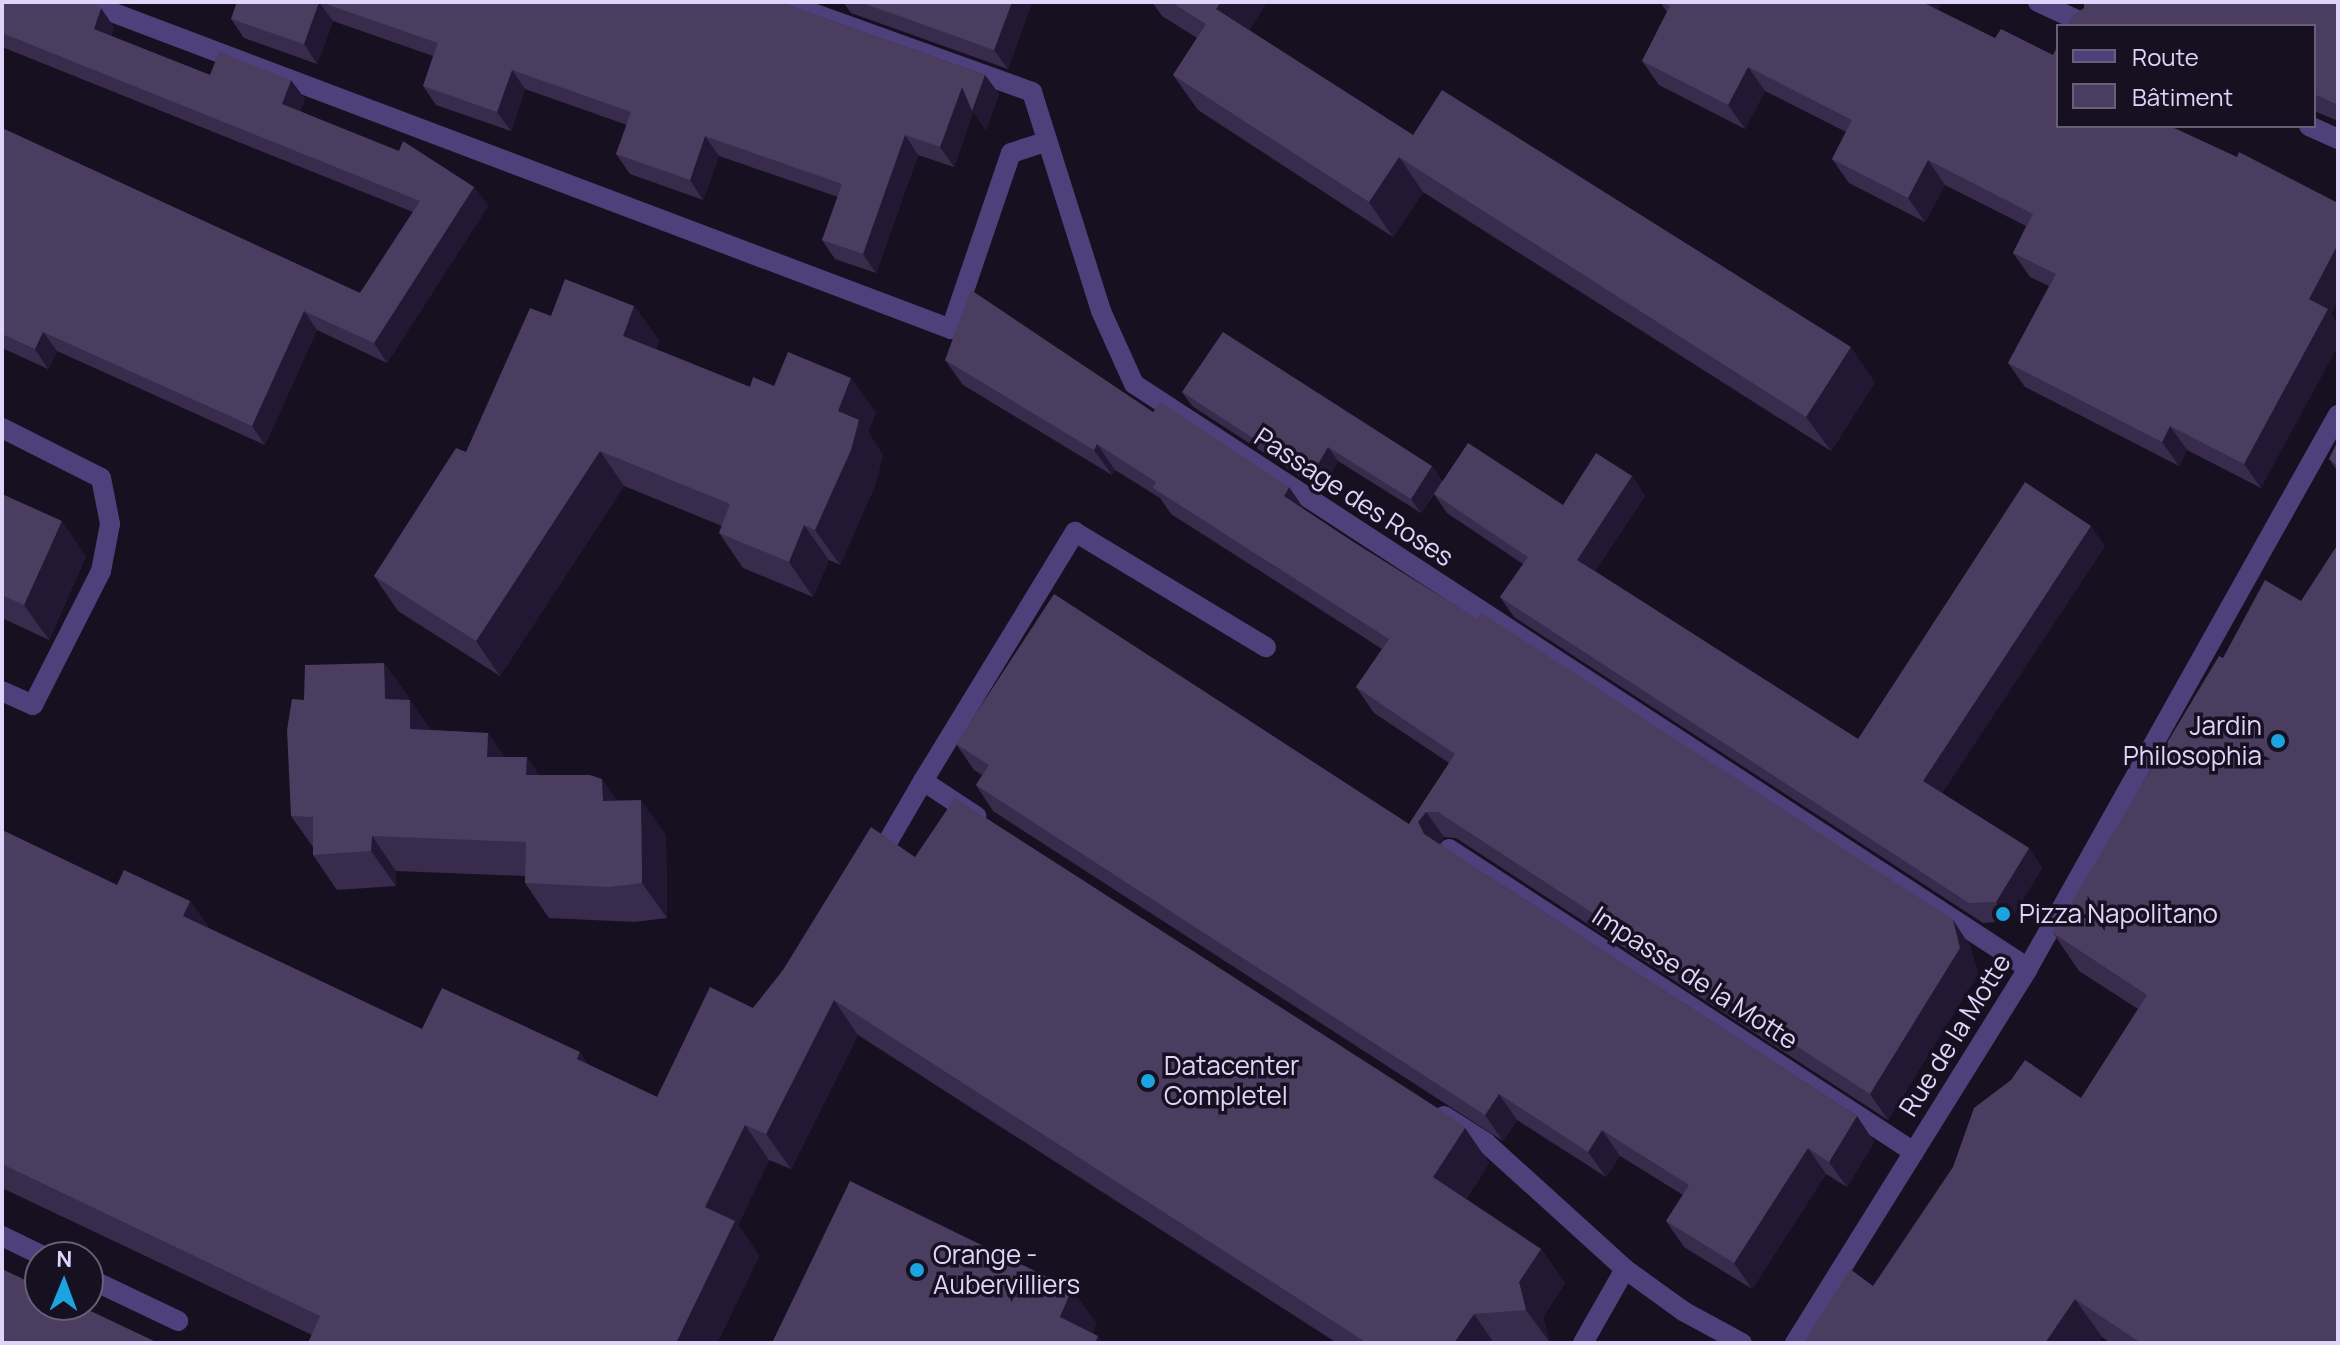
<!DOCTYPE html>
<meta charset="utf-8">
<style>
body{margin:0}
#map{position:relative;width:2340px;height:1345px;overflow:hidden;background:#161020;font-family:Manrope,sans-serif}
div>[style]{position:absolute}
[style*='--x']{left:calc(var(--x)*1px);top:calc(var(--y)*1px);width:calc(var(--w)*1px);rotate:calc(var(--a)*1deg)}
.minor>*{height:20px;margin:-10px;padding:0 10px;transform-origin:10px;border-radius:10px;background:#4e407a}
.wall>*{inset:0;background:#382b4c}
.shaded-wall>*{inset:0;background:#231833}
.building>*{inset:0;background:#4a3d5f}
.dots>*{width:22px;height:22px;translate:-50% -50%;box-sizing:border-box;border:4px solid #161020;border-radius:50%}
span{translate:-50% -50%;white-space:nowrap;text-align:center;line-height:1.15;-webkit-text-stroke:7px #161020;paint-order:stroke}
.street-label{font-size:26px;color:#e0d4fa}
.poi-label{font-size:26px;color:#e0d4fa}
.right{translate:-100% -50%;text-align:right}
.left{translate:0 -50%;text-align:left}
.frame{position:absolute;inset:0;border:4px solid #e0d4fa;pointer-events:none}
.legend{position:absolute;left:2056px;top:24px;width:260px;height:104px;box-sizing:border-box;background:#161020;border:2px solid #675e77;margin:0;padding:10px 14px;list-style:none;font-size:24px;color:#e0d4fa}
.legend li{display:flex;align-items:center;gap:16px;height:40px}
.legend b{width:40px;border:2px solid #675e77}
.north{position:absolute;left:24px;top:1241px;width:80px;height:80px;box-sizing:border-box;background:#161020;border:2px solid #675e77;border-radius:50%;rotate:1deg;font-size:22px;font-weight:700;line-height:32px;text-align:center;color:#e0d4fa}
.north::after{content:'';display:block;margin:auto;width:28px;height:36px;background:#1ba4df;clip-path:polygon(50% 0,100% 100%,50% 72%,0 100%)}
</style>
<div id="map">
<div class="minor">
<div style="--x:85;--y:2;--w:926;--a:20.69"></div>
<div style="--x:951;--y:329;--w:186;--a:-71.2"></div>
<div style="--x:1011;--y:153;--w:38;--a:-18"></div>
<div style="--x:782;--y:2;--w:266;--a:19.8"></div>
<div style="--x:1032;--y:92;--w:230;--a:72.5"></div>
<div style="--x:1101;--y:311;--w:80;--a:65.7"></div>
<div style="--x:1134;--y:384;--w:1068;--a:33.15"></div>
<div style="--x:2038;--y:2;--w:57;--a:24.8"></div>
<div style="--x:2309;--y:126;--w:32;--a:24"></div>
<div style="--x:2;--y:428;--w:111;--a:26.8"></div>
<div style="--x:101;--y:478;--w:47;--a:78.9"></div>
<div style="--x:110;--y:524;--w:48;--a:100.8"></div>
<div style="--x:101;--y:571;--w:150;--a:116.9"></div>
<div style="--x:33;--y:705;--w:34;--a:-156"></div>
<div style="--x:923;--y:781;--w:292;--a:-58.6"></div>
<div style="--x:1075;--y:532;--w:223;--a:31.1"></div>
<div style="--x:1449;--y:849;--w:555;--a:33.09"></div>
<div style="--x:876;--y:862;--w:94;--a:-59.9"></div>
<div style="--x:923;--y:781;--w:64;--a:33.4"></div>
<div style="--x:1444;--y:1116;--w:49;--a:32.4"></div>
<div style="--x:1485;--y:1142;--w:189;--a:42.2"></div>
<div style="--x:1625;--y:1269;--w:72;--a:35.9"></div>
<div style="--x:1683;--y:1311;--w:67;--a:28.5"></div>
<div style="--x:2;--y:1236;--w:48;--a:26"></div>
<div style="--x:88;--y:1278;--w:100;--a:25.5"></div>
<div style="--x:1583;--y:1343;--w:85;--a:-60.4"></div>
<div style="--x:1795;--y:1343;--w:441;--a:-58.1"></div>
<div style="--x:2028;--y:968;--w:634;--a:-60.73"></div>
</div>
<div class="wall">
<div style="clip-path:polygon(2px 2px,114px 27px,111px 36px,210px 75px,305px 99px,300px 111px,474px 187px,488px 206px,387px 363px,317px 330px,265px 445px,57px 351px,48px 369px,2px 348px,2px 128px,360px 293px,413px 212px,2px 47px)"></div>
<div style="clip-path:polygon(237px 2px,779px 2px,985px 75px,999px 94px,986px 130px,973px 112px,954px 167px,918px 155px,876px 273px,835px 259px,822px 240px,838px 197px,719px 156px,703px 200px,630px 174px,616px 154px,627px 125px,525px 89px,511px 131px,436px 105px,423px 86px,433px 56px,333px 21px,317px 64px,244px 38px,231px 19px)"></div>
<div style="clip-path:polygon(843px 2px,1032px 2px,1008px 69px,851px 13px)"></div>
<div style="clip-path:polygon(1152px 2px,1267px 2px,1249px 30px,1413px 135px,1875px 382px,1831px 451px,1423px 192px,1393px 237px,1198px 110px,1173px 75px,1197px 38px,1162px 16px)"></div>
<div style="clip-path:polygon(1660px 2px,1942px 2px,1938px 10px,2058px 126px,2338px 203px,2338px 300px,2331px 314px,2261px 488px,2187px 450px,2179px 466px,2025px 387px,2008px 363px,2049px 286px,2030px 277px,2013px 253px,2026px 226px,1945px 185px,1925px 222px,1849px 183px,1832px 159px,1846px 132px,1765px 91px,1745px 129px,1659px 85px,1642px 61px,1667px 12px)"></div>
<div style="clip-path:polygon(2338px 2px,2338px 121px,2314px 111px,2314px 26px)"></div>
<div style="clip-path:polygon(634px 306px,659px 341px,656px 349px,750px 387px,774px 386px,876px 412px,868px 432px,883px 455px,875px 485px,840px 565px,829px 560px,813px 597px,743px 568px,719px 533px,722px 526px,624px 486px,500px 676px,398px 611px,374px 576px,466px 452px,551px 316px)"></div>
<div style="clip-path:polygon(945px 360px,1153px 412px,1355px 543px,1953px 920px,1970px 946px,1978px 974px,1888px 1120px,1456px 838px,1444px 837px,1439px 844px,1857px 1116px,1874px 1142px,1847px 1187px,1826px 1174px,1752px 1289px,1684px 1247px,1666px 1221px,1683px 1195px,1620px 1156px,1606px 1177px,1517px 1120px,1503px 1141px,993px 811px,976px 785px,982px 775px,974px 770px,956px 744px,1409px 824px,1449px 763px,1374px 713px,1356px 687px,1382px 649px,1171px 514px,1160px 498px,1115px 470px,1112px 475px,963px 385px)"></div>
<div style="clip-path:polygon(1182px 392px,1432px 466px,1442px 481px,1563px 505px,1632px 476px,1645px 496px,1595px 571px,1858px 739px,2105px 546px,1942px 793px,2029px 848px,2042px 868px,2010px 921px,1983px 923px,1514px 617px,1500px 597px,1523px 564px,1447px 513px,1434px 494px,1421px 513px,1338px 461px,1321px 490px,1192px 406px)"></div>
<div style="clip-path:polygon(2338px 441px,2338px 472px,2329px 459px)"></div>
<div style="clip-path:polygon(2px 494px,86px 556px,49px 640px,2px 618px)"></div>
<div style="clip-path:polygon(2223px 658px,2338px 1343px,2110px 1343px,2102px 1337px,2098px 1343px,1804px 1343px,1873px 1286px,2081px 1098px,2138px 1009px,2079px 971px,2053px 933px)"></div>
<div style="clip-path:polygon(384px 663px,409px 698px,409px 700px,431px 730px,488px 733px,504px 757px,540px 775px,617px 800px,666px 835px,667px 918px,634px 922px,549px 918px,525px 883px,525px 876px,396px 871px,396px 886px,337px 890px,313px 855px,313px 847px,291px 816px,304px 700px)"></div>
<div style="clip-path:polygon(2px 830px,117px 885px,190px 901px,209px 928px,422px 1029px,589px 1065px,657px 1097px,915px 857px,1465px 1128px,1489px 1163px,1466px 1199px,1541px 1249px,1565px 1283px,1543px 1317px,1550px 1343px,1337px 1343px,858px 1035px,791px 1169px,769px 1160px,738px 1225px,759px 1256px,717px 1343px,308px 1343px,312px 1335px,2px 1188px)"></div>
</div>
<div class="shaded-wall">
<div style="clip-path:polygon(319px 2px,333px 21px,317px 64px,304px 44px)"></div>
<div style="clip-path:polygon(1012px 2px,1032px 2px,1008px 69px,994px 50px)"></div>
<div style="clip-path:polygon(1221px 2px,1267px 2px,1241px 44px,1216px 9px)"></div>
<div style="clip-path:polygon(1918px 2px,1942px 2px,1933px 23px)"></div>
<div style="clip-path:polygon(101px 8px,114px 27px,107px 48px,94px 29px)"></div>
<div style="clip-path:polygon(1748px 67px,1765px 91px,1745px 129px,1728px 105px)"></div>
<div style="clip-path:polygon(512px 70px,525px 89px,511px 131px,497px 112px)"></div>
<div style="clip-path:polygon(985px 75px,999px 94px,986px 130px,973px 112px,954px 167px,940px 147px,962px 87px)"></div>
<div style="clip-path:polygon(291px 80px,305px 99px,296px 124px,282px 104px)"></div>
<div style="clip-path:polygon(905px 135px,918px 155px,876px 273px,863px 254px)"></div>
<div style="clip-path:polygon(705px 136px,719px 156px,703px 200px,690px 180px)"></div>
<div style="clip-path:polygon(1399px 157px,1423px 192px,1393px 237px,1369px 202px)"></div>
<div style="clip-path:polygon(1928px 160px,1945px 185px,1925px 222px,1908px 198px)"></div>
<div style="clip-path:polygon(474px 187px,488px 206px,387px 363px,374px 343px)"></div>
<div style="clip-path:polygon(2338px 244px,2338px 300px,2331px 314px,2338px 324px,2338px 346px,2261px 488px,2244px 464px,2309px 299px)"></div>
<div style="clip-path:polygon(634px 306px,659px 341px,647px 371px,623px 336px)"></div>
<div style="clip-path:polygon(304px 311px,317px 330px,265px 445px,252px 426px)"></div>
<div style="clip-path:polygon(43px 332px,57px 351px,48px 369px,35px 349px)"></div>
<div style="clip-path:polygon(1851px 347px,1875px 382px,1831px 451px,1806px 417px)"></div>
<div style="clip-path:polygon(851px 378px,876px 412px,868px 432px,883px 455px,875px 485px,840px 565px,815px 530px,838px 411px)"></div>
<div style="clip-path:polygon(2170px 426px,2187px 450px,2179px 466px,2162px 442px)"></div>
<div style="clip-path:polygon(1097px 444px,1115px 470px,1112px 475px,1094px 450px)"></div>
<div style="clip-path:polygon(1328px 447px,1338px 461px,1321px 490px,1311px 476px)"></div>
<div style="clip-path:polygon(600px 451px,624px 486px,500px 676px,476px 641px)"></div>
<div style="clip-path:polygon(1432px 466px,1442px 481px,1421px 513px,1411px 499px)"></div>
<div style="clip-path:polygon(1632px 476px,1645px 496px,1590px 579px,1577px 560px)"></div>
<div style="clip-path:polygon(1289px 487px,1307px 513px,1284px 496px)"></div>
<div style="clip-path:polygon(62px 521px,86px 556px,49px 640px,24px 605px)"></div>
<div style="clip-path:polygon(804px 525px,829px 560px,813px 597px,789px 562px)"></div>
<div style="clip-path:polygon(2091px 526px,2105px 546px,1937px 801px,1923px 781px)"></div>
<div style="clip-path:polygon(384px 663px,409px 698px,409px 734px,385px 699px)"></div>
<div style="clip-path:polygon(410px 700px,435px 735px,410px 729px)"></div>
<div style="clip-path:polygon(488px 733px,512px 768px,487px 757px)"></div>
<div style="clip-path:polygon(527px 757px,551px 792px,526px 775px)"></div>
<div style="clip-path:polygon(602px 779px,627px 814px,603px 801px)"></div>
<div style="clip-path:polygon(641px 800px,666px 835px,667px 918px,642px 883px)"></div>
<div style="clip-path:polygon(1426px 812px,1444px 837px,1436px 848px,1424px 834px,1418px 822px)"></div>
<div style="clip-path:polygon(372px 836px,396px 871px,396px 886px,371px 851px)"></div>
<div style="clip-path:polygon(2029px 848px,2042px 868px,2010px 921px,1996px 902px)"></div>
<div style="clip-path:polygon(190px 901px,214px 936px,183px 916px)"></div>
<div style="clip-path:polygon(1953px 920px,1970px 946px,1978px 974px,1888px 1120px,1870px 1094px)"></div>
<div style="clip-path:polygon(834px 1000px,858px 1035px,791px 1169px,766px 1134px)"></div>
<div style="clip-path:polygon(580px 1052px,604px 1087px,577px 1059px)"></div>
<div style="clip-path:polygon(1499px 1094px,1517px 1120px,1503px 1141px,1485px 1115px)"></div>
<div style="clip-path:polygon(1857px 1116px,1874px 1142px,1847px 1187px,1829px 1162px)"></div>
<div style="clip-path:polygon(745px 1125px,769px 1160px,738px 1225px,759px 1256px,717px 1343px,676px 1343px,705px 1207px)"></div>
<div style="clip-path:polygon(1465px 1128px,1489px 1163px,1457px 1212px,1433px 1177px)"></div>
<div style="clip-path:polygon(1602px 1130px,1620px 1156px,1606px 1177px,1588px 1152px)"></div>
<div style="clip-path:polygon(1808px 1148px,1826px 1174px,1752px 1289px,1734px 1263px)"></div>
<div style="clip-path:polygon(1541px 1249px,1565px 1283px,1543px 1317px,1550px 1343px,1526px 1310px,1519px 1282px)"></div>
<div style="clip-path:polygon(1072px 1289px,1097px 1324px,1088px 1343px,1060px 1317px)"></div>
<div style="clip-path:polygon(2075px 1299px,2102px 1337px,2098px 1343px,2045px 1343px)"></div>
<div style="clip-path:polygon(1474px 1314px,1494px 1343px,1454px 1343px)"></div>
<div style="clip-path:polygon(1098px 1336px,1103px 1343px,1095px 1343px)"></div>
</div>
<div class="building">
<div style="clip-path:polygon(2px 2px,87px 2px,101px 8px,94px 29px,210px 75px,219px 52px,291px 80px,282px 104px,399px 151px,403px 141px,474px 187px,374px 343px,304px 311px,252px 426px,43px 332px,35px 349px,2px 334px,2px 128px,360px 293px,420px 201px,2px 33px)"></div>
<div style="clip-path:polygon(237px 2px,319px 2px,304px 44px,231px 19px)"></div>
<div style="clip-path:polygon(320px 2px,779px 2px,985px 75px,972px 111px,962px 87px,940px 147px,905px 135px,863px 254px,822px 240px,842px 184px,705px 136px,690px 180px,616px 154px,631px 112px,512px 70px,497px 112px,423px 86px,438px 43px)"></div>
<div style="clip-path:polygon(860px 2px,1012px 2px,994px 50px)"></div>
<div style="clip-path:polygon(1171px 2px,1221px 2px,1216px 9px,1413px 135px,1442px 90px,1851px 347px,1806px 417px,1399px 157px,1369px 202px,1173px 75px,1206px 24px)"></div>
<div style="clip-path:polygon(1662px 2px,1922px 2px,1995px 38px,2001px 29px,2053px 55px,2058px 45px,2058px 126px,2170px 126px,2237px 157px,2239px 152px,2338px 203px,2338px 244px,2309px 299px,2328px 309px,2244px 464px,2170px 426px,2162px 442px,2008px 363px,2056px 274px,2013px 253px,2033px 214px,1928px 160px,1908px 198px,1832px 159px,1852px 120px,1748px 67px,1728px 105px,1642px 61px,1670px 6px)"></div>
<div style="clip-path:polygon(2084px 2px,2338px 2px,2338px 105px,2314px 94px,2314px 26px,2067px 26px,2073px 15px,2084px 8px)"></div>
<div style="clip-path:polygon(565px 279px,634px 306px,623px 336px,750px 387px,753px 377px,774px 386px,788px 352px,851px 378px,838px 411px,859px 420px,851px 450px,815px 530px,804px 525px,789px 562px,719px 533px,730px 504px,600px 451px,476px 641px,374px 576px,456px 448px,466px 452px,530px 308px,551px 316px)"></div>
<div style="clip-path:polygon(971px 290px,1153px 412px,1160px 402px,1289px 487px,1284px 496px,1355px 543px,1477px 619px,1482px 613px,1953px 920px,1960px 948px,1870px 1094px,1438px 812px,1426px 812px,1418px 822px,1424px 834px,1857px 1116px,1829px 1162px,1808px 1148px,1734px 1263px,1666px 1221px,1689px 1185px,1602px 1130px,1588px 1152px,1499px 1094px,1485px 1115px,976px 785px,989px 765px,956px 744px,1054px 594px,1409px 824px,1455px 754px,1356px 687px,1389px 639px,1153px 488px,1156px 482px,1097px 444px,1094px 450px,945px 360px)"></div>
<div style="clip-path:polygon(1223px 332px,1432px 466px,1411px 499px,1328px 447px,1311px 476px,1182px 392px)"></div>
<div style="clip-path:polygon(2338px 441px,2338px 466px,2329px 459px)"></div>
<div style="clip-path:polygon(1468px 443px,1563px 505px,1596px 453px,1632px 476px,1577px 560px,1858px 739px,2025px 482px,2091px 526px,1923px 781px,2029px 848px,1996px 902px,1969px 903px,1500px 597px,1528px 557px,1434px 494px)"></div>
<div style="clip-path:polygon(2px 494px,62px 521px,24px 605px,2px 595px)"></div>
<div style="clip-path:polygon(2338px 544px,2338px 1343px,2141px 1343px,2075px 1299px,2045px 1343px,1804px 1343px,1850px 1269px,1873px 1286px,1953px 1167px,1974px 1108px,2011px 1080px,2025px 1060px,2081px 1098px,2147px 995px,2053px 933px,2219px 656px,2223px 658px,2265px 580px,2301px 601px)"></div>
<div style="clip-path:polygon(384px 663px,385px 699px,410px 700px,410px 729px,488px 733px,487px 757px,527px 757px,526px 775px,590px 775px,602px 779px,603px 801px,641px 800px,642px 883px,609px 887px,525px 883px,526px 842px,372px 836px,371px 851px,313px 855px,313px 817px,291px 816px,287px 730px,292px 699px,304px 700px,305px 665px)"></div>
<div style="clip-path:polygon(955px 798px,1453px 1118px,1465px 1128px,1433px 1177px,1541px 1249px,1519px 1282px,1526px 1310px,1474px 1314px,1454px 1343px,1367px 1343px,834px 1000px,766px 1134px,745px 1125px,705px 1207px,735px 1221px,676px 1343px,308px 1343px,320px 1316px,2px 1164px,2px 830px,117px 885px,124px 870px,190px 901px,183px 916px,422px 1029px,442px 988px,580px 1052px,577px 1059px,657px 1097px,710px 987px,753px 1008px,783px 970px,871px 827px,915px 857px)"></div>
<div style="clip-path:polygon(850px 1181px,1072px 1289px,1060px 1317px,1098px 1336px,1095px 1343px,772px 1343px)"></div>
<div style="clip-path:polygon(2px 1269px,40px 1287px,40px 1305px,78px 1305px,154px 1341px,153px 1343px,2px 1343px)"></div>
</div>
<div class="dots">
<div style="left:2278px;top:741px;background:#1ba4df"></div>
<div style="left:2003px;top:914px;background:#1ba4df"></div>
<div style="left:1148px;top:1081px;background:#1ba4df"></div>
<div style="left:917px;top:1270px;background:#1ba4df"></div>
</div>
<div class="street-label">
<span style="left:1354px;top:497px;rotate:33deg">Passage des Roses</span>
<span style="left:1695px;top:978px;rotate:33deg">Impasse de la Motte</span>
<span style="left:1955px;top:1035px;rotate:-58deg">Rue de la Motte</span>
</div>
<div class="poi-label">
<span class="right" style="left:2262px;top:741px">Jardin<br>Philosophia</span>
<span class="left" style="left:2019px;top:914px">Pizza Napolitano</span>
<span class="left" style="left:1164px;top:1081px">Datacenter<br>Completel</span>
<span class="left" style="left:933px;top:1270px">Orange -<br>Aubervilliers</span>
</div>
<div class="frame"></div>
<ul class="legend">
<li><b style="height:10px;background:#4e407a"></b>Route</li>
<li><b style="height:22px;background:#4a3d5f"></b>Bâtiment</li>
</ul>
<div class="north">N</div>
</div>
